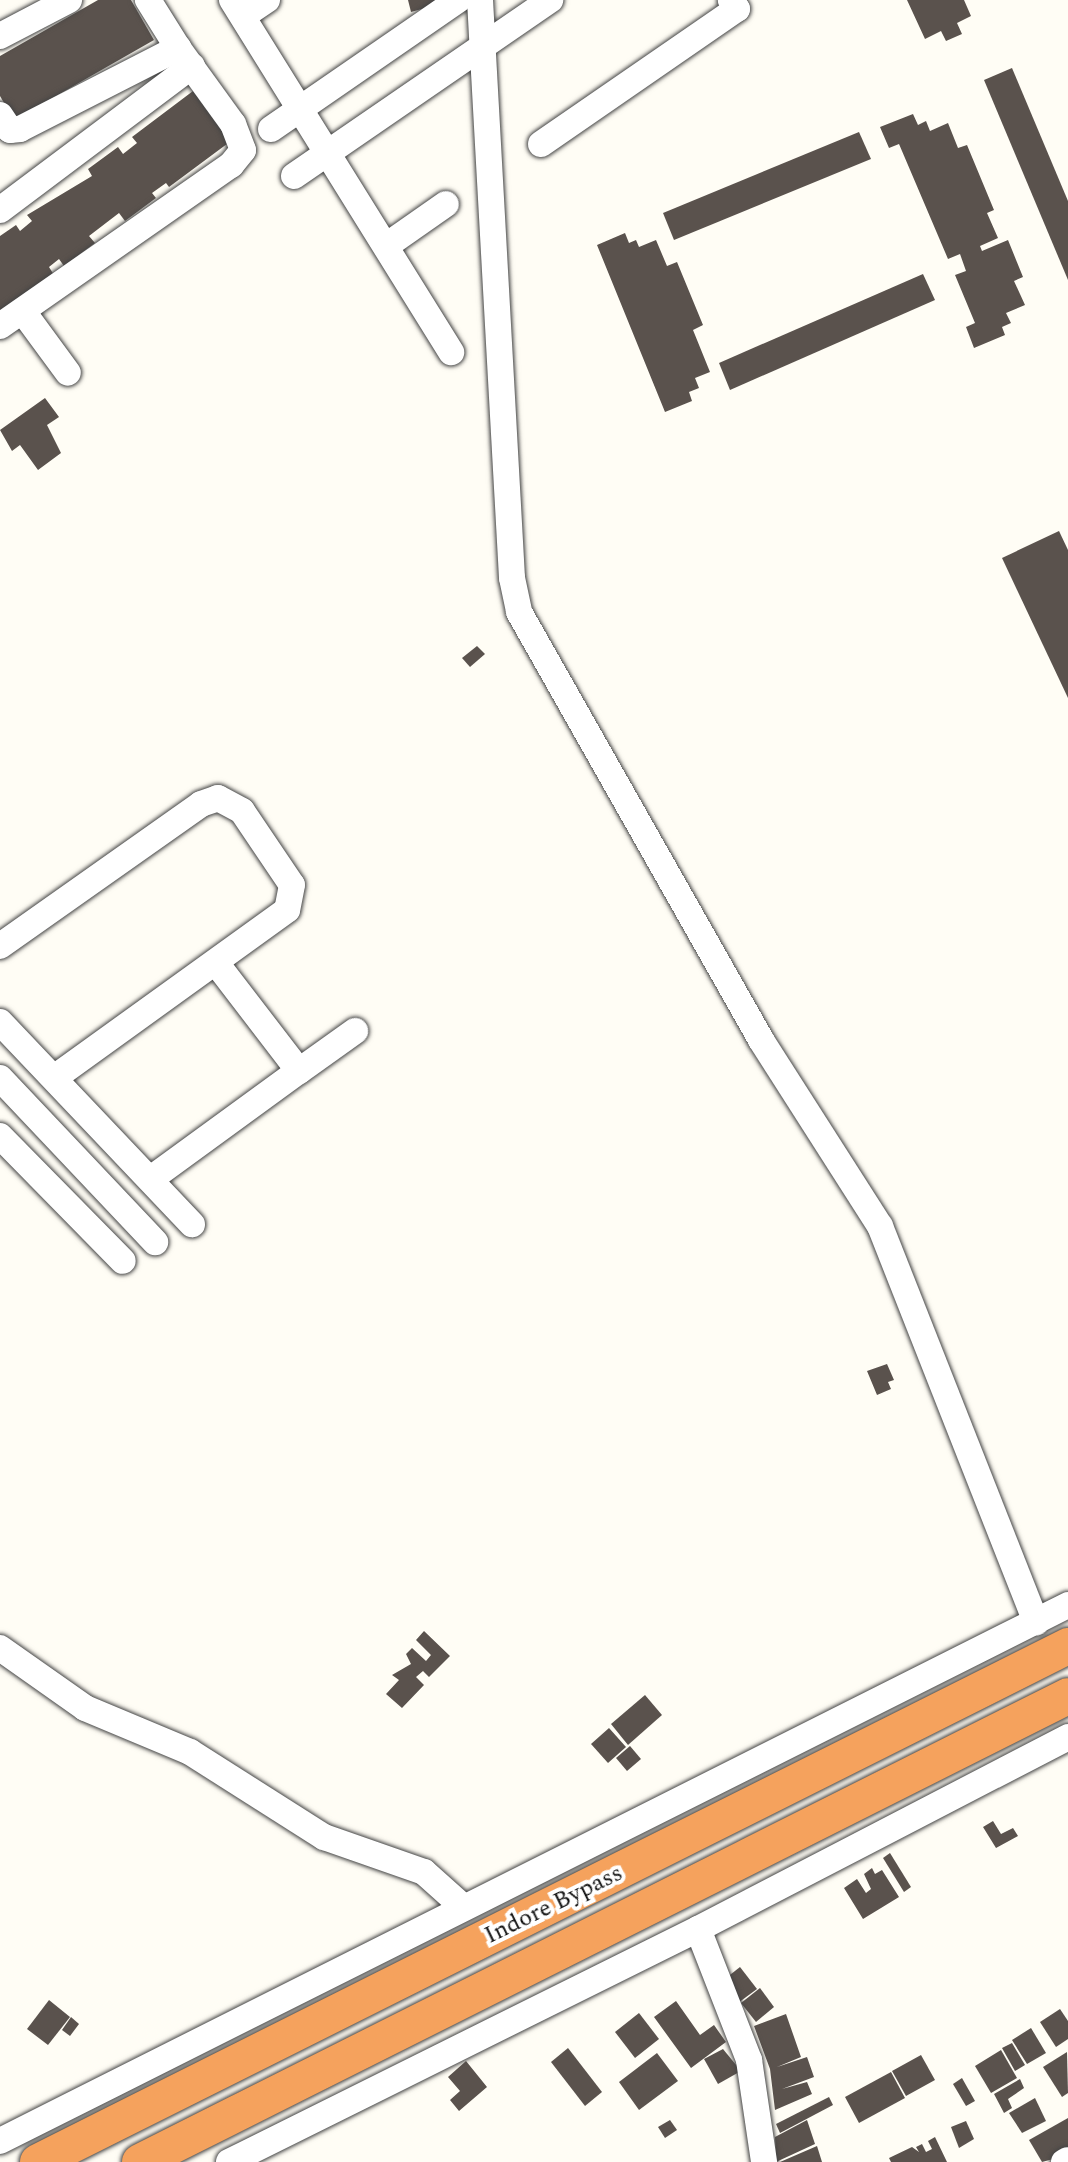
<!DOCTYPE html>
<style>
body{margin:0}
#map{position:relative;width:1068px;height:2162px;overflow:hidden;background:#fffdf5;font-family:Spectral,serif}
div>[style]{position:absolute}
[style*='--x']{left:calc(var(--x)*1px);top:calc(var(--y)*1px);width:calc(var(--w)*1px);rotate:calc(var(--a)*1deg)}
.building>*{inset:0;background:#5a524d}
.roads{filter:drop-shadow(0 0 2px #444) drop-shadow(0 0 2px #444)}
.minor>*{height:26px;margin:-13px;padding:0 13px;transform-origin:13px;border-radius:13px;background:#fff}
.highway>*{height:36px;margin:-18px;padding:0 18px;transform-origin:18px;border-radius:18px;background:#f5a25d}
span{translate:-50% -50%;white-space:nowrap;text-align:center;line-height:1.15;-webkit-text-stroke:8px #fff;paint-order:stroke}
.street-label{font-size:24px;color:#111}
</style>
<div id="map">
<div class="building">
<div style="clip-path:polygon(98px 0,131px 0,154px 40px,14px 120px,0 96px,0 56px)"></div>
<div style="clip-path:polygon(408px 0,439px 0,440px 4px,411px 12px)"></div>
<div style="clip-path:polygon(907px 0,964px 0,971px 16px,957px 23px,962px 34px,946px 41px,941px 31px,925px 39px)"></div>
<div style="clip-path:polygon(1012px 68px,1068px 201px,1068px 280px,984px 80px)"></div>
<div style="clip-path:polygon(197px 88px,235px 138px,169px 187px,166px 183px,152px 193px,156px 198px,125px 221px,119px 213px,89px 236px,95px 243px,64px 266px,59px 259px,49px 267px,54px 275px,0 315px,0 236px,16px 225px,20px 231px,32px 221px,27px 215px,92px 176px,88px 169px,118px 147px,123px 154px,137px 143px,132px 137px)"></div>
<div style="clip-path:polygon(913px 114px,918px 125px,926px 121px,930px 131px,948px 123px,958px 148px,967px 145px,994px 210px,987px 213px,998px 238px,980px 246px,982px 251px,1008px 240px,1023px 277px,1014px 281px,1025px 305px,1006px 313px,1011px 323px,1002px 327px,1005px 335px,974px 348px,966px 327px,975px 323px,955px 275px,966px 271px,960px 254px,948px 259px,899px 144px,889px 148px,880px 127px)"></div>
<div style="clip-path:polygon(859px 132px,871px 159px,674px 240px,663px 213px)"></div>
<div style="clip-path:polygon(625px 233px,629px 243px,636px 240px,639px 247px,656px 240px,667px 266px,677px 262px,703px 325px,693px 330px,710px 372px,695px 378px,699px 388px,689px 392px,692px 401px,665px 412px,597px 245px)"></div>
<div style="clip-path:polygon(923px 274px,935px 300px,730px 390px,719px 363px)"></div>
<div style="clip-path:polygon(45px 398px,59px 417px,47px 425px,61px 453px,38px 470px,20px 445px,12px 451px,0 430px)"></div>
<div style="clip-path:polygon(1059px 531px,1068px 550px,1068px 698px,1002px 558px)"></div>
<div style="clip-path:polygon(477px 646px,485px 654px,470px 667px,462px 658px)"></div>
<div style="clip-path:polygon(887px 1364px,894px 1380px,888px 1382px,891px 1389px,877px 1395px,867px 1371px)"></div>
<div style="clip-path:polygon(424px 1631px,450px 1656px,429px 1677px,423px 1671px,416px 1677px,424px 1685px,402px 1708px,386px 1694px,399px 1680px,392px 1675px,411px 1664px,406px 1654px,412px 1648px,426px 1661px,431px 1655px,416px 1640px)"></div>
<div style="clip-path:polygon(645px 1695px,662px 1715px,628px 1745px,611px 1724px)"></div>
<div style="clip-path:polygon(609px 1728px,626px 1747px,608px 1763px,591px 1744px)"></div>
<div style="clip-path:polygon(630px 1746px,641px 1759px,627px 1771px,616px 1758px)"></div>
<div style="clip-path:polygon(993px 1821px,1001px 1834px,1013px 1828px,1018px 1836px,996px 1848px,983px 1827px)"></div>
<div style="clip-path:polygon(890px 1853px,911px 1887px,904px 1892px,883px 1858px)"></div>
<div style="clip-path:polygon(872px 1868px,875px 1874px,882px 1870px,899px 1897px,863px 1919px,844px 1888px,857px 1879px,866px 1893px,871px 1889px,864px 1874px)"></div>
<div style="clip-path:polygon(740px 1967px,757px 1989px,738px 2003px,721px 1982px)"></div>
<div style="clip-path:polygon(760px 1988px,774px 2007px,756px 2022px,741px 2003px)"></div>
<div style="clip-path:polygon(49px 2000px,70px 2017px,48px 2045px,27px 2029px)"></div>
<div style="clip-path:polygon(676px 2001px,700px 2035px,714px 2025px,726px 2042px,691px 2068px,654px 2017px)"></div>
<div style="clip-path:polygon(1060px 2009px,1068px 2021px,1068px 2039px,1056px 2047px,1040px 2022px)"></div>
<div style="clip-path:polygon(639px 2013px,659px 2039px,635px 2058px,615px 2032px)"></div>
<div style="clip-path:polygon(786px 2014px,801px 2057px,777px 2067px,807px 2057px,814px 2077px,782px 2089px,807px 2082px,812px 2094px,775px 2110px,770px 2069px,754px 2026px)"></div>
<div style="clip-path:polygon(71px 2017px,79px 2024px,70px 2036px,62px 2030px)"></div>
<div style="clip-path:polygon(1031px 2028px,1046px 2053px,1027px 2064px,1012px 2040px)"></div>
<div style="clip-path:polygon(1012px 2043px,1025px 2065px,1015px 2071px,1002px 2048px)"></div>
<div style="clip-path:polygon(568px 2048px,602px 2092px,585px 2106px,551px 2062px)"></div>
<div style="clip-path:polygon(723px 2049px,741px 2071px,718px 2084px,704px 2059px)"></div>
<div style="clip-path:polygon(1001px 2050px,1017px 2078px,991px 2093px,975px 2066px)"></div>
<div style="clip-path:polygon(1067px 2052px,1068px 2093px,1062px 2097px,1043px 2067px)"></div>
<div style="clip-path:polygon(657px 2053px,678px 2081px,639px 2110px,619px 2082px)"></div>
<div style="clip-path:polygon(921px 2055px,935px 2080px,906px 2096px,892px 2071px)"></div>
<div style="clip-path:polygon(466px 2061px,487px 2087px,459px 2111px,450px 2100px,460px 2091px,448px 2077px)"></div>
<div style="clip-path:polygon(891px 2072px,905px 2098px,859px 2123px,845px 2097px)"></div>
<div style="clip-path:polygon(962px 2078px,975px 2101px,966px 2106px,953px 2084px)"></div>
<div style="clip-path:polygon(1020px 2079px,1024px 2088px,1008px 2099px,1012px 2108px,1004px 2113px,994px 2094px)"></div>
<div style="clip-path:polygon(829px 2097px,833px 2105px,780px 2133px,776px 2124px)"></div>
<div style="clip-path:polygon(1035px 2098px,1046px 2121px,1022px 2133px,1009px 2113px)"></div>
<div style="clip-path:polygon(1068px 2118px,1068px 2155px,1042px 2162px,1029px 2140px)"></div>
<div style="clip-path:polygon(670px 2120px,677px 2130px,665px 2138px,658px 2127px)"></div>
<div style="clip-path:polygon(807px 2120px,815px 2144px,776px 2162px,775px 2137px)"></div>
<div style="clip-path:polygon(966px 2121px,974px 2139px,959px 2148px,951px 2127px)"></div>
<div style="clip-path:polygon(935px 2137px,947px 2162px,891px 2162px,889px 2158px,912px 2147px,919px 2152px,916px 2147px,922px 2144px,926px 2152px,932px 2149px,928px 2141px)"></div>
<div style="clip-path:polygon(817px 2146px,822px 2162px,780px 2162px)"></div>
</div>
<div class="roads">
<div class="minor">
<div style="--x:232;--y:0;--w:415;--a:58.1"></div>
<div style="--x:480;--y:0;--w:579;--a:86.83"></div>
<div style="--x:512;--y:578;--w:35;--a:78"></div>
<div style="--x:519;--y:612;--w:492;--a:60.5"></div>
<div style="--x:761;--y:1040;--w:221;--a:57.4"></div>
<div style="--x:880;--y:1226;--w:426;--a:68.5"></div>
<div style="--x:243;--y:16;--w:29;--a:-34"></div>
<div style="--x:0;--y:36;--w:78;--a:-27.6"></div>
<div style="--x:0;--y:115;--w:18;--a:56"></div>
<div style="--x:10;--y:130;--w:10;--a:-6"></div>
<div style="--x:20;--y:129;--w:178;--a:-27.1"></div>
<div style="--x:178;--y:48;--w:57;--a:-122"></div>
<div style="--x:271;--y:129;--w:227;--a:-34.6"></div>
<div style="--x:541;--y:144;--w:238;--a:-34.6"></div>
<div style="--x:737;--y:9;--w:11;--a:-124"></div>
<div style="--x:294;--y:176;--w:311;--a:-34.5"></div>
<div style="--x:0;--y:210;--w:240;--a:-36.9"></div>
<div style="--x:386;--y:246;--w:73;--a:-35"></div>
<div style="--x:24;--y:313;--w:74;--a:53.7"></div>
<div style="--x:0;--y:326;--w:282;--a:-34.9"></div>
<div style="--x:231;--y:165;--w:19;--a:-51"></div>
<div style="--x:243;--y:150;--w:28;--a:-111"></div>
<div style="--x:233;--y:124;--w:94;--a:-125.9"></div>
<div style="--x:0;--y:946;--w:246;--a:-35.2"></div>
<div style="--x:201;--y:804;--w:18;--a:-19"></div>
<div style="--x:218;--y:798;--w:27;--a:28"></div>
<div style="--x:242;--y:811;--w:89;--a:56"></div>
<div style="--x:292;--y:885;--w:25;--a:101"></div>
<div style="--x:287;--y:910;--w:287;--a:144.2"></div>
<div style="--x:0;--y:1022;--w:279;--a:46.5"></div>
<div style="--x:299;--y:1071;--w:69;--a:-35.5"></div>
<div style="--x:0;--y:1078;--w:226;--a:46.6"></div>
<div style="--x:0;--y:1136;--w:175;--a:45.5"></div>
<div style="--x:152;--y:1178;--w:182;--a:-36.1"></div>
<div style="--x:299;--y:1071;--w:136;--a:-127.5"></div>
<div style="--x:0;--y:1648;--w:104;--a:35.2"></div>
<div style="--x:85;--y:1708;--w:114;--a:22.7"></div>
<div style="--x:190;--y:1752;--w:159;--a:32.4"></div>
<div style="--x:324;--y:1837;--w:106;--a:19.3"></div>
<div style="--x:424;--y:1872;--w:51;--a:41.8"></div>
<div style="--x:698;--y:1929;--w:141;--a:68.7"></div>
<div style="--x:749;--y:2060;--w:103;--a:81.6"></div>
<div style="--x:0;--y:2141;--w:1195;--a:-26.65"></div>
<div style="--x:229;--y:2162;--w:524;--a:-26.42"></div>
<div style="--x:698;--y:1929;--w:417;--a:-27.4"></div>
<div style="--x:1064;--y:2162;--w:4;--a:-27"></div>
</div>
<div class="highway">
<div style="--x:38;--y:2162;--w:1152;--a:-26.61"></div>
<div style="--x:140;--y:2162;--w:1038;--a:-26.66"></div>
</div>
</div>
<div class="street-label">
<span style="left:554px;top:1905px;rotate:-26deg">Indore Bypass</span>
</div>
</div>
